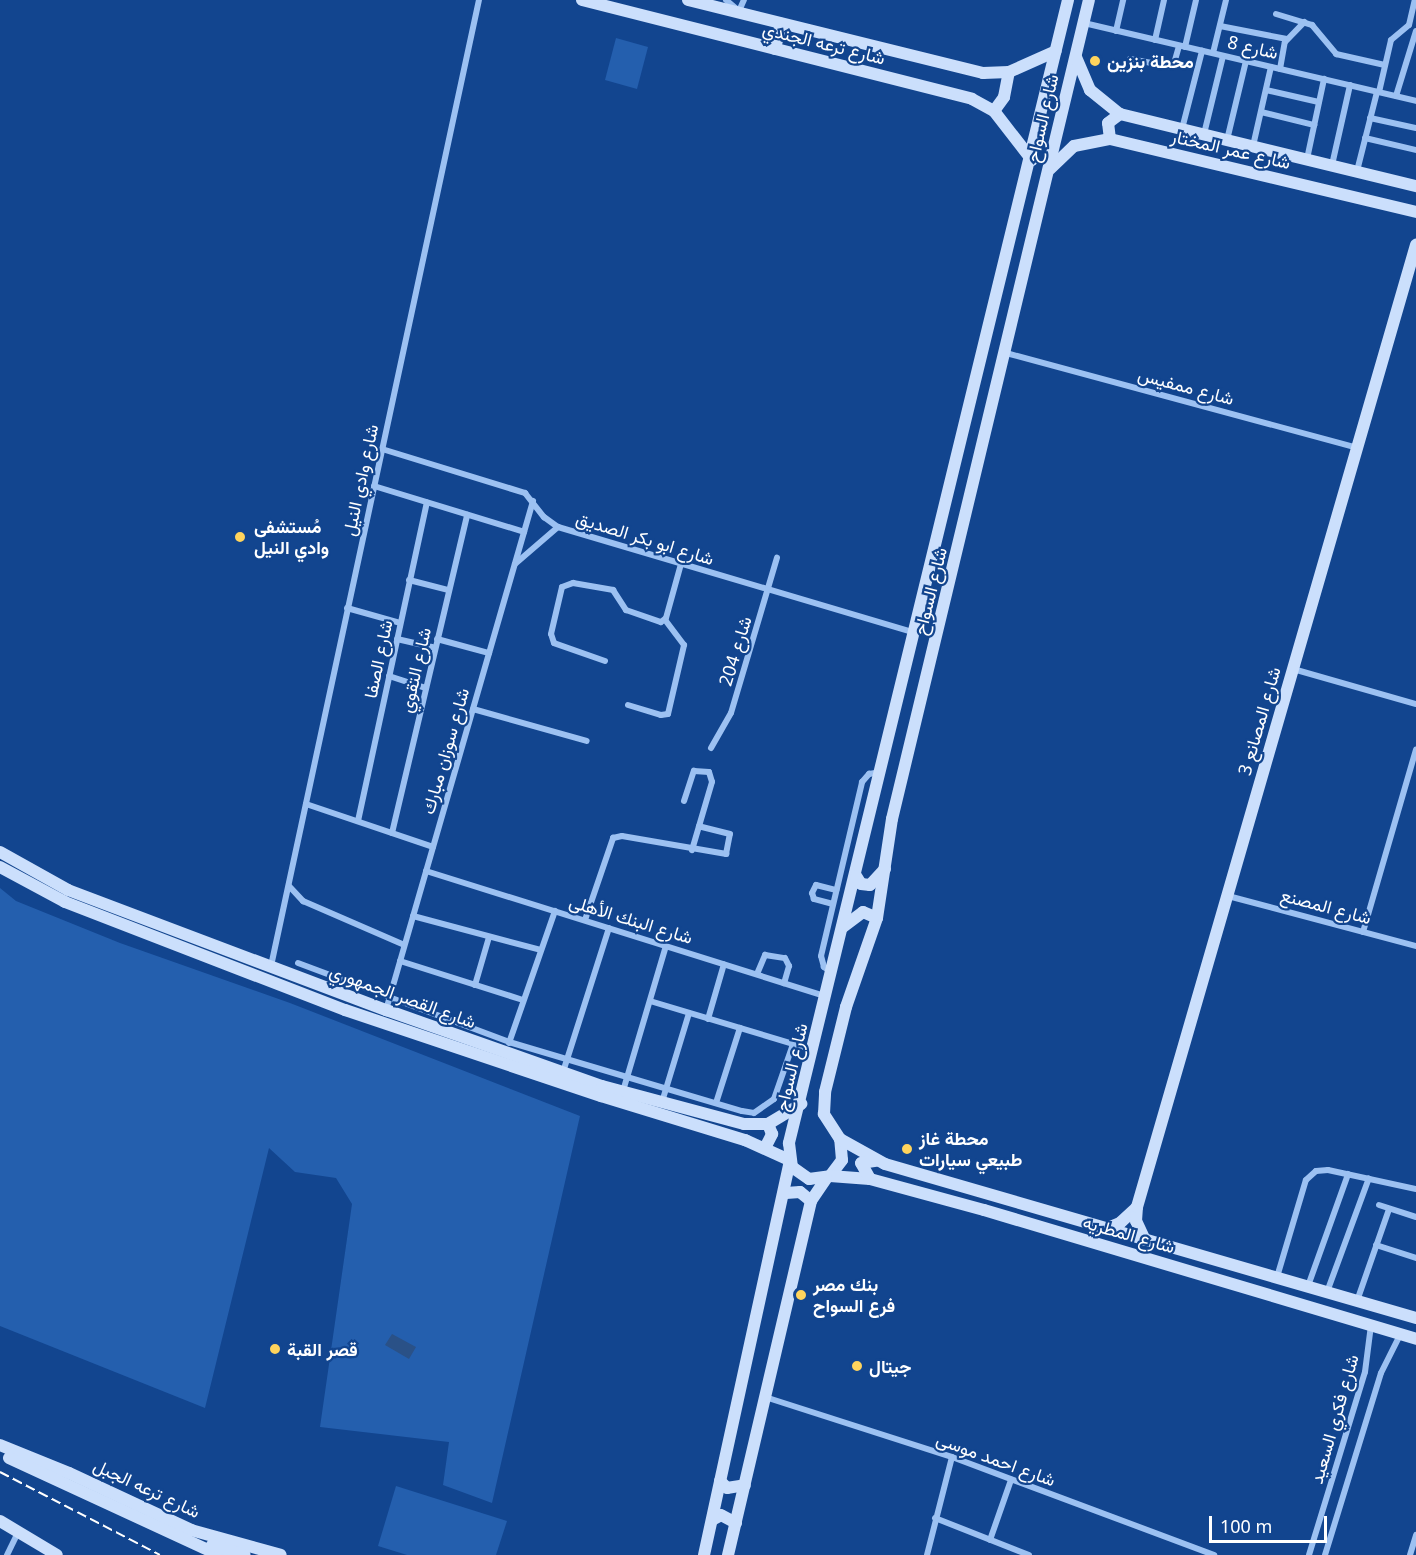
<!DOCTYPE html>
<meta charset="utf-8">
<style>
body{margin:0}
#map{position:relative;width:1416px;height:1555px;overflow:hidden;background:#12458f;font-family:"Noto Sans",Vazirmatn,sans-serif}
div>[style]{position:absolute}
[style*='--x']{left:calc(var(--x)*1px);top:calc(var(--y)*1px);width:calc(var(--w)*1px);rotate:calc(var(--a)*1deg)}
.green>*{inset:0;background:#245fae}
.water>*{inset:0;background:#2a5187}
.street>*{height:6px;margin:-3px;padding:0 3px;transform-origin:3px;border-radius:3px;background:#9cc1f2}
.secondary>*{height:12px;margin:-6px;padding:0 6px;transform-origin:6px;border-radius:6px;background:#cbdffc}
.rail>*{height:2px;margin-top:-1px;transform-origin:0;background:repeating-linear-gradient(90deg,#fff 0 10px,transparent 0 14.5px)}
.dots>*{width:16px;height:16px;translate:-50% -50%;box-sizing:border-box;border:3px solid #12458f;border-radius:50%}
span{translate:-50% -50%;white-space:nowrap;text-align:center;line-height:1.15;-webkit-text-stroke:4.5px #12458f;paint-order:stroke}
.street-label{font-size:18px;color:#fff}
.poi-label{font-size:18px;color:#fff;font-weight:700}
.left{translate:0 -50%;text-align:left}
.scale{position:absolute;left:1209px;top:1516px;width:118px;height:27px;box-sizing:border-box;border:3px solid #fff;border-top:0;padding-left:8px;font-size:18px;line-height:21px;white-space:nowrap;color:#fff;-webkit-text-stroke:4px #12458f;paint-order:stroke}
</style>
<div id="map">
<div class="green">
<div style="clip-path:polygon(616px 38px,648px 47px,637px 89px,605px 80px)"></div>
<div style="clip-path:polygon(0 888px,16px 901px,120px 943px,290px 1003px,580px 1116px,492px 1503px,443px 1485px,449px 1442px,320px 1427px,352px 1204px,336px 1178px,295px 1172px,269px 1148px,205px 1408px,0 1326px)"></div>
<div style="clip-path:polygon(396px 1486px,507px 1521px,496px 1555px,407px 1555px,378px 1546px)"></div>
</div>
<div class="water">
<div style="clip-path:polygon(392px 1334px,416px 1347px,409px 1359px,385px 1345px)"></div>
</div>
<div class="street">
<div style="--x:726;--y:0;--w:16;--a:40"></div>
<div style="--x:739;--y:11;--w:12;--a:-66"></div>
<div style="--x:1276;--y:14;--w:38;--a:17"></div>
<div style="--x:1312;--y:25;--w:38;--a:50"></div>
<div style="--x:1336;--y:54;--w:50;--a:12.7"></div>
<div style="--x:1084;--y:23;--w:341;--a:13.2"></div>
<div style="--x:1220;--y:26;--w:68;--a:11"></div>
<div style="--x:1116;--y:31;--w:32;--a:-77"></div>
<div style="--x:1155;--y:40;--w:41;--a:-77.3"></div>
<div style="--x:1185;--y:47;--w:48;--a:-76.8"></div>
<div style="--x:1213;--y:53;--w:55;--a:-76.2"></div>
<div style="--x:1130;--y:59;--w:44;--a:10.5"></div>
<div style="--x:1173;--y:67;--w:22;--a:-74"></div>
<div style="--x:1280;--y:69;--w:27;--a:-80"></div>
<div style="--x:1285;--y:42;--w:28;--a:-46"></div>
<div style="--x:1266;--y:90;--w:54;--a:12.8"></div>
<div style="--x:1379;--y:92;--w:53;--a:-77"></div>
<div style="--x:1391;--y:40;--w:23;--a:-40"></div>
<div style="--x:1409;--y:25;--w:26;--a:-77"></div>
<div style="--x:1396;--y:96;--w:68;--a:-72.9"></div>
<div style="--x:1261;--y:112;--w:55;--a:13.8"></div>
<div style="--x:1370;--y:118;--w:47;--a:12.3"></div>
<div style="--x:1182;--y:129;--w:81;--a:-75.6"></div>
<div style="--x:1204;--y:134;--w:80;--a:-76.3"></div>
<div style="--x:1365;--y:138;--w:52;--a:13.2"></div>
<div style="--x:1227;--y:140;--w:81;--a:-76.5"></div>
<div style="--x:1253;--y:146;--w:81;--a:-77.2"></div>
<div style="--x:1307;--y:159;--w:82;--a:-78"></div>
<div style="--x:1332;--y:165;--w:82;--a:-77.3"></div>
<div style="--x:1357;--y:171;--w:81;--a:-75.8"></div>
<div style="--x:1006;--y:353;--w:365;--a:15.1"></div>
<div style="--x:382;--y:449;--w:150;--a:17.1"></div>
<div style="--x:525;--y:493;--w:31;--a:52"></div>
<div style="--x:544;--y:517;--w:17;--a:36"></div>
<div style="--x:558;--y:527;--w:370;--a:16.5"></div>
<div style="--x:374;--y:486;--w:157;--a:17"></div>
<div style="--x:515;--y:564;--w:57;--a:-40.7"></div>
<div style="--x:409;--y:580;--w:40;--a:14.4"></div>
<div style="--x:347;--y:608;--w:55;--a:15.8"></div>
<div style="--x:397;--y:639;--w:39;--a:13"></div>
<div style="--x:437;--y:639;--w:54;--a:15.1"></div>
<div style="--x:605;--y:661;--w:54;--a:-160.6"></div>
<div style="--x:554;--y:643;--w:9;--a:-108"></div>
<div style="--x:551;--y:634;--w:48;--a:-76.8"></div>
<div style="--x:562;--y:587;--w:12;--a:-20"></div>
<div style="--x:573;--y:583;--w:41;--a:9.9"></div>
<div style="--x:613;--y:590;--w:24;--a:57"></div>
<div style="--x:626;--y:610;--w:37;--a:19"></div>
<div style="--x:661;--y:622;--w:6;--a:-39"></div>
<div style="--x:666;--y:618;--w:56;--a:-74.5"></div>
<div style="--x:1293;--y:669;--w:128;--a:15.9"></div>
<div style="--x:389;--y:676;--w:39;--a:18"></div>
<div style="--x:628;--y:705;--w:34;--a:17"></div>
<div style="--x:661;--y:715;--w:7;--a:-8"></div>
<div style="--x:668;--y:714;--w:71;--a:-76.9"></div>
<div style="--x:684;--y:645;--w:31;--a:-127"></div>
<div style="--x:473;--y:709;--w:118;--a:15.7"></div>
<div style="--x:711;--y:748;--w:40;--a:-60.3"></div>
<div style="--x:731;--y:713;--w:162;--a:-73.5"></div>
<div style="--x:684;--y:801;--w:32;--a:-72"></div>
<div style="--x:694;--y:771;--w:15;--a:4"></div>
<div style="--x:709;--y:772;--w:10;--a:73"></div>
<div style="--x:712;--y:782;--w:71;--a:106.4"></div>
<div style="--x:306;--y:804;--w:134;--a:18.7"></div>
<div style="--x:358;--y:821;--w:326;--a:-77.8"></div>
<div style="--x:392;--y:833;--w:327;--a:-76.7"></div>
<div style="--x:426;--y:871;--w:419;--a:17.4"></div>
<div style="--x:289;--y:886;--w:21;--a:47"></div>
<div style="--x:303;--y:901;--w:110;--a:23.5"></div>
<div style="--x:1228;--y:896;--w:195;--a:14.9"></div>
<div style="--x:833;--y:904;--w:20;--a:-165"></div>
<div style="--x:814;--y:899;--w:6;--a:-108"></div>
<div style="--x:812;--y:893;--w:9;--a:-63"></div>
<div style="--x:816;--y:885;--w:21;--a:14"></div>
<div style="--x:413;--y:916;--w:132;--a:14.9"></div>
<div style="--x:585;--y:920;--w:87;--a:-71.1"></div>
<div style="--x:613;--y:838;--w:9;--a:-13"></div>
<div style="--x:622;--y:836;--w:106;--a:9.8"></div>
<div style="--x:726;--y:854;--w:20;--a:-79"></div>
<div style="--x:730;--y:834;--w:32;--a:-166"></div>
<div style="--x:1363;--y:932;--w:190;--a:-73.8"></div>
<div style="--x:400;--y:961;--w:129;--a:17.6"></div>
<div style="--x:298;--y:963;--w:225;--a:20.5"></div>
<div style="--x:509;--y:1042;--w:243;--a:16.5"></div>
<div style="--x:742;--y:1111;--w:12;--a:9"></div>
<div style="--x:754;--y:1113;--w:24;--a:-35"></div>
<div style="--x:774;--y:1099;--w:58;--a:-70.9"></div>
<div style="--x:271;--y:966;--w:988;--a:-77.85"></div>
<div style="--x:831;--y:972;--w:9;--a:-144"></div>
<div style="--x:824;--y:967;--w:11;--a:-105"></div>
<div style="--x:821;--y:956;--w:179;--a:-76.7"></div>
<div style="--x:862;--y:782;--w:11;--a:-49"></div>
<div style="--x:869;--y:774;--w:11;--a:-10"></div>
<div style="--x:757;--y:974;--w:21;--a:-67"></div>
<div style="--x:765;--y:955;--w:20;--a:9"></div>
<div style="--x:785;--y:958;--w:9;--a:63"></div>
<div style="--x:789;--y:966;--w:18;--a:106"></div>
<div style="--x:475;--y:985;--w:50;--a:-73.7"></div>
<div style="--x:650;--y:1001;--w:170;--a:16.7"></div>
<div style="--x:386;--y:1010;--w:530;--a:-73.89"></div>
<div style="--x:708;--y:1019;--w:57;--a:-73.8"></div>
<div style="--x:509;--y:1043;--w:140;--a:-70.8"></div>
<div style="--x:563;--y:1072;--w:151;--a:-72.3"></div>
<div style="--x:623;--y:1091;--w:151;--a:-73.5"></div>
<div style="--x:662;--y:1102;--w:93;--a:-73.1"></div>
<div style="--x:716;--y:1103;--w:79;--a:-72.3"></div>
<div style="--x:1379;--y:1205;--w:39;--a:18"></div>
<div style="--x:1376;--y:1245;--w:42;--a:18"></div>
<div style="--x:1277;--y:1277;--w:101;--a:-73.4"></div>
<div style="--x:1306;--y:1180;--w:13;--a:-42"></div>
<div style="--x:1316;--y:1171;--w:12;--a:-5"></div>
<div style="--x:1328;--y:1170;--w:90;--a:12.2"></div>
<div style="--x:1308;--y:1286;--w:119;--a:-70.3"></div>
<div style="--x:1327;--y:1292;--w:121;--a:-69.8"></div>
<div style="--x:1357;--y:1301;--w:97;--a:-70.8"></div>
<div style="--x:765;--y:1397;--w:196;--a:17.8"></div>
<div style="--x:952;--y:1457;--w:280;--a:20.5"></div>
<div style="--x:935;--y:1518;--w:101;--a:21.5"></div>
<div style="--x:990;--y:1540;--w:64;--a:-70.7"></div>
<div style="--x:7;--y:1555;--w:25;--a:-64"></div>
<div style="--x:927;--y:1555;--w:101;--a:-75.7"></div>
<div style="--x:1309;--y:1555;--w:191;--a:-73"></div>
<div style="--x:1365;--y:1372;--w:47;--a:-82.7"></div>
<div style="--x:1325;--y:1555;--w:190;--a:-72.9"></div>
<div style="--x:1381;--y:1373;--w:42;--a:-63.4"></div>
<div style="--x:1410;--y:1555;--w:21;--a:-73"></div>
</div>
<div class="secondary">
<div style="--x:582;--y:0;--w:402;--a:14.2"></div>
<div style="--x:972;--y:99;--w:25;--a:29"></div>
<div style="--x:994;--y:111;--w:62;--a:52.2"></div>
<div style="--x:688;--y:0;--w:304;--a:13.9"></div>
<div style="--x:983;--y:73;--w:26;--a:-2"></div>
<div style="--x:1009;--y:72;--w:51;--a:-24.1"></div>
<div style="--x:1068;--y:0;--w:1177;--a:103.72"></div>
<div style="--x:789;--y:1143;--w:24;--a:83"></div>
<div style="--x:792;--y:1167;--w:21;--a:35"></div>
<div style="--x:809;--y:1179;--w:21;--a:-8"></div>
<div style="--x:830;--y:1176;--w:20;--a:-53"></div>
<div style="--x:842;--y:1160;--w:21;--a:-95"></div>
<div style="--x:840;--y:1139;--w:30;--a:-123"></div>
<div style="--x:824;--y:1114;--w:22;--a:-87"></div>
<div style="--x:825;--y:1092;--w:88;--a:-76.1"></div>
<div style="--x:846;--y:1007;--w:94;--a:-70.8"></div>
<div style="--x:877;--y:918;--w:100;--a:-81.4"></div>
<div style="--x:892;--y:819;--w:842;--a:-76.48"></div>
<div style="--x:775;--y:49;--w:26;--a:-77"></div>
<div style="--x:1076;--y:57;--w:36;--a:67"></div>
<div style="--x:1090;--y:90;--w:38;--a:39"></div>
<div style="--x:1120;--y:114;--w:305;--a:13.7"></div>
<div style="--x:994;--y:111;--w:17;--a:-54"></div>
<div style="--x:1004;--y:97;--w:25;--a:-79"></div>
<div style="--x:1110;--y:139;--w:16;--a:-97"></div>
<div style="--x:1108;--y:123;--w:15;--a:-37"></div>
<div style="--x:1050;--y:169;--w:33;--a:-44"></div>
<div style="--x:1074;--y:146;--w:37;--a:-11"></div>
<div style="--x:1110;--y:139;--w:315;--a:13.4"></div>
<div style="--x:0;--y:852;--w:78;--a:29.2"></div>
<div style="--x:68;--y:890;--w:340;--a:20.7"></div>
<div style="--x:386;--y:1010;--w:229;--a:19.4"></div>
<div style="--x:602;--y:1086;--w:147;--a:15"></div>
<div style="--x:744;--y:1124;--w:24;--a:0"></div>
<div style="--x:768;--y:1124;--w:39;--a:-31"></div>
<div style="--x:0;--y:867;--w:74;--a:28.3"></div>
<div style="--x:65;--y:902;--w:300;--a:21.1"></div>
<div style="--x:345;--y:1010;--w:270;--a:18.6"></div>
<div style="--x:601;--y:1096;--w:151;--a:17"></div>
<div style="--x:745;--y:1140;--w:48;--a:24.4"></div>
<div style="--x:856;--y:876;--w:9;--a:58"></div>
<div style="--x:861;--y:884;--w:9;--a:6"></div>
<div style="--x:870;--y:885;--w:22;--a:-47"></div>
<div style="--x:843;--y:927;--w:25;--a:-37"></div>
<div style="--x:863;--y:912;--w:15;--a:23"></div>
<div style="--x:840;--y:1139;--w:51;--a:29.1"></div>
<div style="--x:885;--y:1164;--w:553;--a:16.17"></div>
<div style="--x:765;--y:1148;--w:16;--a:-63"></div>
<div style="--x:772;--y:1134;--w:11;--a:-112"></div>
<div style="--x:830;--y:1176;--w:40;--a:4.3"></div>
<div style="--x:870;--y:1179;--w:118;--a:15.2"></div>
<div style="--x:984;--y:1210;--w:451;--a:16.6"></div>
<div style="--x:870;--y:1179;--w:18;--a:-119"></div>
<div style="--x:861;--y:1163;--w:15;--a:-8"></div>
<div style="--x:786;--y:1193;--w:14;--a:-4"></div>
<div style="--x:800;--y:1192;--w:14;--a:39"></div>
<div style="--x:1105;--y:1229;--w:16;--a:-22"></div>
<div style="--x:1120;--y:1223;--w:23;--a:-43"></div>
<div style="--x:1145;--y:1240;--w:21;--a:-115"></div>
<div style="--x:1136;--y:1221;--w:14;--a:-86"></div>
<div style="--x:1137;--y:1207;--w:1002;--a:-73.83"></div>
<div style="--x:0;--y:1445;--w:74;--a:22.1"></div>
<div style="--x:69;--y:1473;--w:135;--a:25"></div>
<div style="--x:191;--y:1530;--w:93;--a:15.5"></div>
<div style="--x:9;--y:1458;--w:231;--a:24.8"></div>
<div style="--x:720;--y:1481;--w:10;--a:45"></div>
<div style="--x:727;--y:1488;--w:18;--a:-9"></div>
<div style="--x:712;--y:1520;--w:10;--a:-29"></div>
<div style="--x:721;--y:1515;--w:17;--a:28"></div>
<div style="--x:0;--y:1521;--w:66;--a:30.8"></div>
<div style="--x:212;--y:1545;--w:34;--a:17"></div>
<div style="--x:704;--y:1555;--w:402;--a:-77.7"></div>
<div style="--x:728;--y:1555;--w:364;--a:-76.8"></div>
<div style="--x:811;--y:1201;--w:27;--a:-56"></div>
</div>
<div class="rail">
<div style="--x:0;--y:1472;--w:180;--a:27.4"></div>
</div>
<div class="dots">
<div style="left:1095px;top:61px;background:#ffd45d"></div>
<div style="left:240px;top:537px;background:#ffd45d"></div>
<div style="left:907px;top:1149px;background:#ffd45d"></div>
<div style="left:801px;top:1295px;background:#ffd45d"></div>
<div style="left:275px;top:1349px;background:#ffd45d"></div>
<div style="left:857px;top:1366px;background:#ffd45d"></div>
</div>
<div class="street-label">
<span style="left:824px;top:43px;rotate:14deg">شارع ترعه الجندي</span>
<span style="left:1253px;top:47px;rotate:13deg">شارع 8</span>
<span style="left:1042px;top:118px;rotate:-77deg">شارع السواح</span>
<span style="left:1231px;top:149px;rotate:13deg">شارع عمر المختار</span>
<span style="left:1186px;top:386px;rotate:15deg">شارع ممفيس</span>
<span style="left:360px;top:480px;rotate:-78deg">شارع وادي النيل</span>
<span style="left:645px;top:538px;rotate:17deg">شارع ابو بكر الصديق</span>
<span style="left:930px;top:591px;rotate:-76deg">شارع السواح</span>
<span style="left:735px;top:651px;rotate:-73deg">شارع 204</span>
<span style="left:378px;top:659px;rotate:-78deg">شارع الصفا</span>
<span style="left:415px;top:670px;rotate:-77deg">شارع التقوي</span>
<span style="left:1259px;top:721px;rotate:-74deg">شارع المصانع 3</span>
<span style="left:445px;top:751px;rotate:-74deg">شارع سوزان مبارك</span>
<span style="left:1326px;top:906px;rotate:15deg">شارع المصنع</span>
<span style="left:631px;top:919px;rotate:17deg">شارع البنك الأهلى</span>
<span style="left:403px;top:996px;rotate:20deg">شارع القصر الجمهوري</span>
<span style="left:791px;top:1067px;rotate:-77deg">شارع السواح</span>
<span style="left:1129px;top:1234px;rotate:16deg">شارع المطريه</span>
<span style="left:1334px;top:1419px;rotate:-74deg">شارع فكري السعيد</span>
<span style="left:996px;top:1459px;rotate:20deg">شارع احمد موسى</span>
<span style="left:147px;top:1488px;rotate:25deg">شارع ترعه الجبل</span>
</div>
<div class="poi-label">
<span class="left" style="left:1107px;top:61px">محطة بنزين</span>
<span class="left" style="left:254px;top:537px">مُستشفى<br>وادي النيل</span>
<span class="left" style="left:919px;top:1149px">محطة غاز<br>طبيعي سيارات</span>
<span class="left" style="left:813px;top:1295px">بنك مصر<br>فرع السواح</span>
<span class="left" style="left:287px;top:1349px">قصر القبة</span>
<span class="left" style="left:869px;top:1366px">جيتال</span>
</div>
<div class="scale">100 m</div>
</div>
